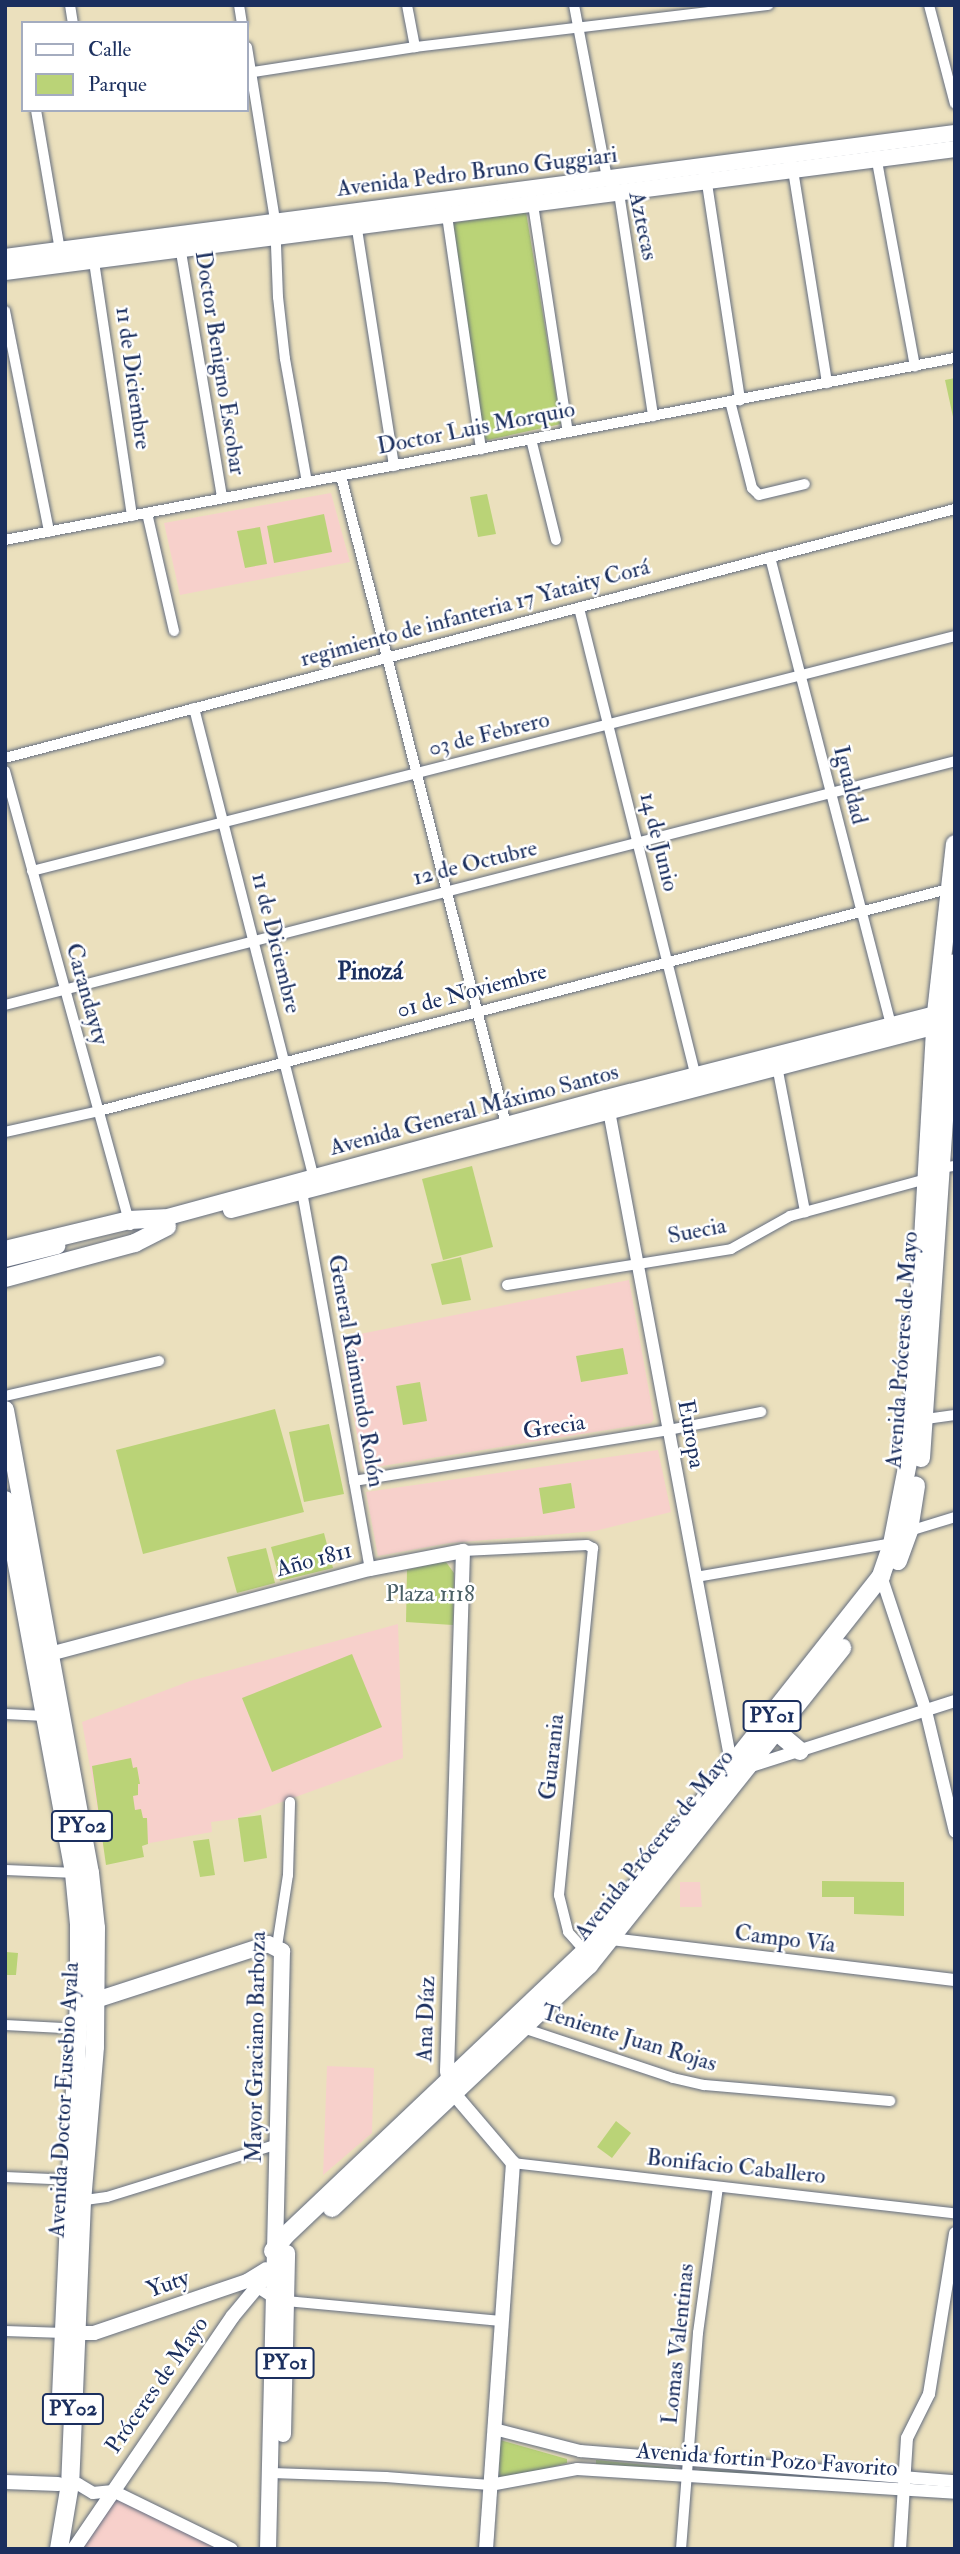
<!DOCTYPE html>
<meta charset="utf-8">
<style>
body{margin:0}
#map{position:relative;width:960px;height:2554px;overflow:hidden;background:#ebe0bd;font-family:"IM FELL Double Pica",serif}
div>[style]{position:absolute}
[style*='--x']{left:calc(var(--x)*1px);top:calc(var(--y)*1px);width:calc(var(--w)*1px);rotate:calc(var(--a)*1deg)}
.built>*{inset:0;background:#f7d0cb}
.green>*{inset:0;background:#bad377}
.roads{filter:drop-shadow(0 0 2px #646d7f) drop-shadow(0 0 2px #646d7f)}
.minor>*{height:10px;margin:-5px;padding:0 5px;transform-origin:5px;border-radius:5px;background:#fff}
.tertiary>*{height:12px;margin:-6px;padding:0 6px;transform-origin:6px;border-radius:6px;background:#fff}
.secondary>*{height:14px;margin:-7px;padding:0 7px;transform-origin:7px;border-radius:7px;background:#fff}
.primary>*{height:16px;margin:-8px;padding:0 8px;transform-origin:8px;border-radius:8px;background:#fff}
.trunk>*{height:18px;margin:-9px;padding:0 9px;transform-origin:9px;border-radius:9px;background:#fff}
span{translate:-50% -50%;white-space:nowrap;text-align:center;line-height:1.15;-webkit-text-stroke:5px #fff;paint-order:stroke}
.shield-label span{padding:2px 5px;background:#fff;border:2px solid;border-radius:5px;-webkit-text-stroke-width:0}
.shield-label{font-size:21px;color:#1b2f5e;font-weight:700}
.street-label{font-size:23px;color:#1b2f5e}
.park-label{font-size:23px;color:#4b6066}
.neighbourhood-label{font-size:24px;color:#1b2f5e;font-weight:700}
.frame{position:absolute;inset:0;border:7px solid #1b2f5e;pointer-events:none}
.legend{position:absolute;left:21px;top:21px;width:228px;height:91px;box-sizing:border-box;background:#fff;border:2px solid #a4acbf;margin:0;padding:9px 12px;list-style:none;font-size:21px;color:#1b2f5e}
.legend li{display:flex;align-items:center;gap:14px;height:35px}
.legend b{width:35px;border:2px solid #a4acbf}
</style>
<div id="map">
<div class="built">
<div style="clip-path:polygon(331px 493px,350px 562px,180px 595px,164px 523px)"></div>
<div style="clip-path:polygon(629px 1280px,654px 1419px,651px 1423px,363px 1469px,340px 1338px)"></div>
<div style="clip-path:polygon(658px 1450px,671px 1512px,595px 1531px,449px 1543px,378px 1556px,366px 1492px)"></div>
<div style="clip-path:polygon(398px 1624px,403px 1758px,235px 1819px,211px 1822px,212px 1832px,105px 1851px,82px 1722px,190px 1681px)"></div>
<div style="clip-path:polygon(680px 1882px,700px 1882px,702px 1907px,680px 1907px)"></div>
<div style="clip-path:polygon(327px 2066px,374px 2068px,372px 2133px,323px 2175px)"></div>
<div style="clip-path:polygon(116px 2499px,122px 2499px,218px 2549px,79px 2549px)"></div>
</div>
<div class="green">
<div style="clip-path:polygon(526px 212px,561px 424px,488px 440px,484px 438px,452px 223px)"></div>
<div style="clip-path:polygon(955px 378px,955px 426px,945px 380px)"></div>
<div style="clip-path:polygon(487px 494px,496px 534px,478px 537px,470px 497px)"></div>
<div style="clip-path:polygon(324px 514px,332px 552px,274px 563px,267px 526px)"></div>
<div style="clip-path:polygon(260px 527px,267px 564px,245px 568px,237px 531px)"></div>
<div style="clip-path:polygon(472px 1166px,493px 1247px,443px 1260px,422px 1179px)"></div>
<div style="clip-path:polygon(461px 1257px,471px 1300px,442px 1305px,431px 1264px)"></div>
<div style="clip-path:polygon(623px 1348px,628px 1374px,581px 1382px,576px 1356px)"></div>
<div style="clip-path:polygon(420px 1382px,427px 1421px,403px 1425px,396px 1386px)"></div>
<div style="clip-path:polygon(275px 1409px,304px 1512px,143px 1554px,116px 1450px)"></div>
<div style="clip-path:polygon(329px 1424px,344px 1494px,304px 1502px,289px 1432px)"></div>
<div style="clip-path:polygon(571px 1483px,575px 1508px,543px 1514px,539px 1488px)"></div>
<div style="clip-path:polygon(324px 1533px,333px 1568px,280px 1581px,271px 1547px)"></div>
<div style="clip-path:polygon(266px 1548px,275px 1583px,237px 1593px,227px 1557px)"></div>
<div style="clip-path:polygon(439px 1562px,446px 1562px,454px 1573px,453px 1625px,406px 1622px,407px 1570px)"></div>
<div style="clip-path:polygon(352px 1654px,382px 1727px,272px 1772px,242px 1698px)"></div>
<div style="clip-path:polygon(131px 1758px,133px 1768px,137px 1767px,140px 1784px,138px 1784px,138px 1795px,133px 1796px,135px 1810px,141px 1809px,143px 1818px,147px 1818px,148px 1844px,142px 1846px,144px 1857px,106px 1865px,92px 1766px)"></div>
<div style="clip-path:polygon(261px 1815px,267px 1858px,244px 1862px,238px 1818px)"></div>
<div style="clip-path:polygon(209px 1839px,215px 1875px,200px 1877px,193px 1841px)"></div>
<div style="clip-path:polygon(822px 1881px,904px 1882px,904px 1916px,854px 1914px,854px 1897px,822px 1897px)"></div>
<div style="clip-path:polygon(6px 1952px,18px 1953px,16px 1975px,5px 1975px)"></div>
<div style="clip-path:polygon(616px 2121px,631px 2133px,612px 2158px,597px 2147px)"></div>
<div style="clip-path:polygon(500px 2440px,567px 2459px,567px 2463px,499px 2481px)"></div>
<div style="clip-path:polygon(596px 2460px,675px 2468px,676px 2470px,596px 2464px)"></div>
<div style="clip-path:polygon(700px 2469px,888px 2481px,890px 2483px,698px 2471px)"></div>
</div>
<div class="roads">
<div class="minor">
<div style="--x:70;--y:5;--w:18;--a:81"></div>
<div style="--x:239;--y:5;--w:18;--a:81"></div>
<div style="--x:407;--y:5;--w:43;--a:79.2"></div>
<div style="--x:574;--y:5;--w:176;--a:79.2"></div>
<div style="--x:607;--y:178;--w:19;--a:51"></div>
<div style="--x:619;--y:193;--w:226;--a:81.3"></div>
<div style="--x:929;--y:5;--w:102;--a:75.3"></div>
<div style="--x:247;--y:47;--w:174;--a:80.8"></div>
<div style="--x:275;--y:219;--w:78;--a:87.8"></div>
<div style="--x:278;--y:297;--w:62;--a:83.6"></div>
<div style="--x:285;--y:359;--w:125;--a:79.9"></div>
<div style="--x:247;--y:73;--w:170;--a:-8.8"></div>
<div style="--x:415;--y:47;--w:356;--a:-6.8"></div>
<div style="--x:36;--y:110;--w:148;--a:80.3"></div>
<div style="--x:876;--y:156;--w:214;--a:79.5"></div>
<div style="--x:792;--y:164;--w:222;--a:80.9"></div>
<div style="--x:706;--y:177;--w:226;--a:81.3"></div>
<div style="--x:532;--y:198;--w:237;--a:81.3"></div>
<div style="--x:446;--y:209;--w:243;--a:81.7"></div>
<div style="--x:356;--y:223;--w:246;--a:81.1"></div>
<div style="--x:180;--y:246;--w:255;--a:80.5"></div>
<div style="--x:93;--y:255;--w:264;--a:81.5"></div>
<div style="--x:5;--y:311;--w:225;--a:78.7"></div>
<div style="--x:730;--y:401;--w:90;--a:75.8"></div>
<div style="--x:752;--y:488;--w:10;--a:45"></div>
<div style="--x:759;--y:495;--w:47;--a:-13.4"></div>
<div style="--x:531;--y:439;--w:104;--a:76.1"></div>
<div style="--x:341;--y:476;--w:673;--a:75.72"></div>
<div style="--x:147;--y:513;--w:121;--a:77.1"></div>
<div style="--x:5;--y:540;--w:967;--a:-10.85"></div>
<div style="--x:770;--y:557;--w:482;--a:75.5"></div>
<div style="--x:579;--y:608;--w:487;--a:76"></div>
<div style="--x:194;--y:708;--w:488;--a:75.7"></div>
<div style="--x:5;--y:758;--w:982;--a:-14.69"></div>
<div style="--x:5;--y:771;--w:471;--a:74.6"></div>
<div style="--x:32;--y:871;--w:952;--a:-14.28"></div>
<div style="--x:5;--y:1005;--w:981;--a:-14.4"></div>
<div style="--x:777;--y:1066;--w:149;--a:79.1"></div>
<div style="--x:5;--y:1132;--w:96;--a:-12.6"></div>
<div style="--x:99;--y:1111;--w:878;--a:-14.65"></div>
<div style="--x:940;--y:1168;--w:15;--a:-8"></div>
<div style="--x:301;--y:1186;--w:389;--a:79.8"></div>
<div style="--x:507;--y:1285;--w:227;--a:-9.1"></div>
<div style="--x:731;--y:1249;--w:68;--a:-29.2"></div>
<div style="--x:790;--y:1216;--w:141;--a:-15.2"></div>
<div style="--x:5;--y:1396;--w:158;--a:-12.8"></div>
<div style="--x:926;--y:1419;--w:29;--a:-8"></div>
<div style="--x:354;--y:1481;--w:319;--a:-9.2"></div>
<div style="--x:669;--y:1430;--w:94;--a:-11.1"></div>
<div style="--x:906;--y:1532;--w:51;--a:-17"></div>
<div style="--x:463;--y:1551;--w:124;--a:-2.8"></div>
<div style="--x:587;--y:1545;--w:7;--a:27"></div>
<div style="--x:593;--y:1548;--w:349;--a:95.6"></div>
<div style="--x:559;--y:1895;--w:38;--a:76"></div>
<div style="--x:568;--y:1932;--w:28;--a:48"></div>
<div style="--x:696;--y:1577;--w:200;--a:-9.8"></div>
<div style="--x:5;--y:1714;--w:40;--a:2.9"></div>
<div style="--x:5;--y:1870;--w:72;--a:2.4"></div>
<div style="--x:277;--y:1946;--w:72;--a:-81.2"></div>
<div style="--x:288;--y:1875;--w:73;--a:-88.4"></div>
<div style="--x:5;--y:2025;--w:77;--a:3"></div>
<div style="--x:523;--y:2028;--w:158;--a:18.4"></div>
<div style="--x:673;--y:2078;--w:32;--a:13"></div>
<div style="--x:704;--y:2085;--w:187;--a:4.9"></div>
<div style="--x:513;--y:2163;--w:445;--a:6.5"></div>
<div style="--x:5;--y:2177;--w:69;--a:2.5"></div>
<div style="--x:78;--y:2201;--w:29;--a:-8"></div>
<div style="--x:107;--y:2197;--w:179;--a:-17.2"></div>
<div style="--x:253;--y:2285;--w:24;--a:33"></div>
<div style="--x:273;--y:2298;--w:13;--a:13"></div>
<div style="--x:286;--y:2301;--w:216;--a:5.3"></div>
<div style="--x:5;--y:2331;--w:59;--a:1.9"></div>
<div style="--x:272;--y:2473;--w:114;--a:2"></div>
<div style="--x:386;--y:2477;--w:104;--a:4.4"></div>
<div style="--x:681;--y:2549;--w:217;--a:-85.5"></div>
<div style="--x:698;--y:2333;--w:147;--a:-82.2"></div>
</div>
<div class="tertiary">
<div style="--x:609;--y:1111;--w:657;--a:79.39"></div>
<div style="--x:730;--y:1757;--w:7;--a:56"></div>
<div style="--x:734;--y:1763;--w:15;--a:16"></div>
<div style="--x:748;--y:1767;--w:217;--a:-17.7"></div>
<div style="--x:881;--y:1576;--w:142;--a:71.6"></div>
<div style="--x:926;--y:1711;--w:124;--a:76.5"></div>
<div style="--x:611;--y:1939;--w:346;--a:6.8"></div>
<div style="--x:494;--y:2429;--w:89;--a:14.3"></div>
<div style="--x:580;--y:2451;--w:376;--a:4.6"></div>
<div style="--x:70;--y:2484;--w:8;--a:0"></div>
<div style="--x:78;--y:2484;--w:17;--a:31"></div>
<div style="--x:93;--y:2493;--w:20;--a:-6"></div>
<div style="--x:113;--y:2491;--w:132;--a:26"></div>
<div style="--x:490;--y:2485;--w:88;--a:-10.4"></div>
<div style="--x:577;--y:2469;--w:379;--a:3.6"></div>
<div style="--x:900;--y:2549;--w:111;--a:-86.4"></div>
<div style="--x:907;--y:2438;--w:49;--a:-63.4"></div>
<div style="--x:929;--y:2394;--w:163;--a:-80.8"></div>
</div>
<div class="secondary">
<div style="--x:50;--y:1654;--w:331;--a:-14.9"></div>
<div style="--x:370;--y:1569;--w:95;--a:-11"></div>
<div style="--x:463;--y:1551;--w:520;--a:91.76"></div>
<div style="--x:447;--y:2071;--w:18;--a:81"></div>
<div style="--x:450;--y:2089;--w:97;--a:49.6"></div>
<div style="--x:513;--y:2163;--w:387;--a:94"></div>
<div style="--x:68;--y:2333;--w:26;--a:0"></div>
<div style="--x:94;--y:2333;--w:162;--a:-18.8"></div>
<div style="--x:247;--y:2281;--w:22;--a:-32"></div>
<div style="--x:5;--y:2482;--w:53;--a:2.2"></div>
<div style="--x:74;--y:2549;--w:282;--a:-55.7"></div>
<div style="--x:233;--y:2316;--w:70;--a:-50.2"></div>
</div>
<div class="primary">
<div style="--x:5;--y:257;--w:958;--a:-7.44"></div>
<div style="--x:5;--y:272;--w:958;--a:-7.38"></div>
<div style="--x:231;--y:1210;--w:741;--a:-14.62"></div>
<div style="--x:153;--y:1221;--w:469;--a:-15.2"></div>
<div style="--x:606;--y:1098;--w:352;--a:-14.3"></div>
<div style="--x:5;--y:1259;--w:54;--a:-14"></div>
<div style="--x:85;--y:2000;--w:11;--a:0"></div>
<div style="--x:96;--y:2000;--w:181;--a:-18"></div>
<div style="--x:268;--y:1944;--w:16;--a:27"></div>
<div style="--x:282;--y:1951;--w:598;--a:91.34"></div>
<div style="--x:283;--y:2434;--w:181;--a:-88.7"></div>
</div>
<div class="trunk">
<div style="--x:5;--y:1250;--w:128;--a:-13.6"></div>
<div style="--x:129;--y:1220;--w:35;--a:-3"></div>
<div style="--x:5;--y:1278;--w:135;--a:-15.1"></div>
<div style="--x:135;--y:1243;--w:36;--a:-27"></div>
<div style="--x:5;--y:1410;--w:471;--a:79.6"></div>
<div style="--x:90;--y:1873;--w:55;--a:83.8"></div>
<div style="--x:96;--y:1928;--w:119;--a:90.5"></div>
<div style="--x:95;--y:2047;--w:155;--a:94.8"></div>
<div style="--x:82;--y:2201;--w:283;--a:92.4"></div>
<div style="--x:70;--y:2484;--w:66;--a:99.6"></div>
<div style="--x:921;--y:1458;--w:496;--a:-86.1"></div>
<div style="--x:5;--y:1500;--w:379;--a:79.5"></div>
<div style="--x:74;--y:1873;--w:51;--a:84.4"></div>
<div style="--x:79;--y:1924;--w:76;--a:90"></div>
<div style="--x:79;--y:2000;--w:402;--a:92.6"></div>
<div style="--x:898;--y:1561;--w:33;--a:-70"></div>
<div style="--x:909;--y:1530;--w:45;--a:-81"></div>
<div style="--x:776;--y:1731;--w:31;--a:40"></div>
<div style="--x:332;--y:2208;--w:354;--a:-43.4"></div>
<div style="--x:589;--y:1965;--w:406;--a:-51.4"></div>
<div style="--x:273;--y:2251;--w:21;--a:-51"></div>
<div style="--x:286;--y:2235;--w:412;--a:-43.5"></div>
<div style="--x:585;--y:1951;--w:478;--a:-51.7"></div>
<div style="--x:881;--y:1576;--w:34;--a:-71"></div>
<div style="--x:892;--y:1544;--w:99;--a:-78.9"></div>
<div style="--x:911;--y:1447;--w:435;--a:-86.7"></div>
<div style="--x:936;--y:1013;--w:170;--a:-83.6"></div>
</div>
</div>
<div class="shield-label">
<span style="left:772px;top:1716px">PY01</span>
<span style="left:82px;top:1826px">PY02</span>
<span style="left:285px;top:2363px">PY01</span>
<span style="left:73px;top:2409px">PY02</span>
</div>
<div class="street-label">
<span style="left:477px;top:172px;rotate:-7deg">Avenida Pedro Bruno Guggiari</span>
<span style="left:643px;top:226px;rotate:78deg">Aztecas</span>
<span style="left:220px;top:363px;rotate:81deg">Doctor Benigno Escobar</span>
<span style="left:133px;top:378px;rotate:82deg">11 de Diciembre</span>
<span style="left:476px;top:428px;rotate:-11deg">Doctor Luis Morquio</span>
<span style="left:475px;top:613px;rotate:-15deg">regimiento de infanteria 17 Yataity Corá</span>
<span style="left:489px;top:734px;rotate:-14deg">03 de Febrero</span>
<span style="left:850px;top:785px;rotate:76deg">Igualdad</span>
<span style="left:659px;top:842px;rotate:76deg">14 de Junio</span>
<span style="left:475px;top:863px;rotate:-14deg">12 de Octubre</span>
<span style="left:276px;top:943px;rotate:76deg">11 de Diciembre</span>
<span style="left:472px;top:991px;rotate:-15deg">01 de Noviembre</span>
<span style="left:87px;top:994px;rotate:74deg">Carandayty</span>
<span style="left:474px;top:1110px;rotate:-15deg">Avenida General Máximo Santos</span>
<span style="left:697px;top:1231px;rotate:-11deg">Suecia</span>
<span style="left:902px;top:1350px;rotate:-86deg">Avenida Próceres de Mayo</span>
<span style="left:356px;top:1371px;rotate:80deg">General Raimundo Rolón</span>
<span style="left:554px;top:1427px;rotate:-9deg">Grecia</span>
<span style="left:691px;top:1434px;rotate:80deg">Europa</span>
<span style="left:314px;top:1560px;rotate:-15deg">Año 1811</span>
<span style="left:552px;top:1757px;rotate:-84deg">Guarania</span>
<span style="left:654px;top:1845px;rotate:-51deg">Avenida Próceres de Mayo</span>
<span style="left:785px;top:1939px;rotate:7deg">Campo Vía</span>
<span style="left:426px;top:2019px;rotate:-88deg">Ana Díaz</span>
<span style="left:629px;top:2038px;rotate:17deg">Teniente Juan Rojas</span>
<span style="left:256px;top:2047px;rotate:-89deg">Mayor Graciano Barboza</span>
<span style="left:64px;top:2100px;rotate:-87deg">Avenida Doctor Eusebio Ayala</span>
<span style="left:736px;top:2167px;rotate:6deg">Bonifacio Caballero</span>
<span style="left:168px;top:2284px;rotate:-19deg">Yuty</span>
<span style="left:678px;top:2344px;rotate:-84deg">Lomas Valentinas</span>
<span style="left:157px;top:2385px;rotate:-55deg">Próceres de Mayo</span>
<span style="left:767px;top:2460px;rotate:4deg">Avenida fortin Pozo Favorito</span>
</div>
<div class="park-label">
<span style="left:430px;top:1594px">Plaza 1118</span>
</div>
<div class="neighbourhood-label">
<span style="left:370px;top:972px">Pinozá</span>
</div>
<div class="frame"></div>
<ul class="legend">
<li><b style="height:9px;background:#fff"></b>Calle</li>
<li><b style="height:19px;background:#bad377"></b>Parque</li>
</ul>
</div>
